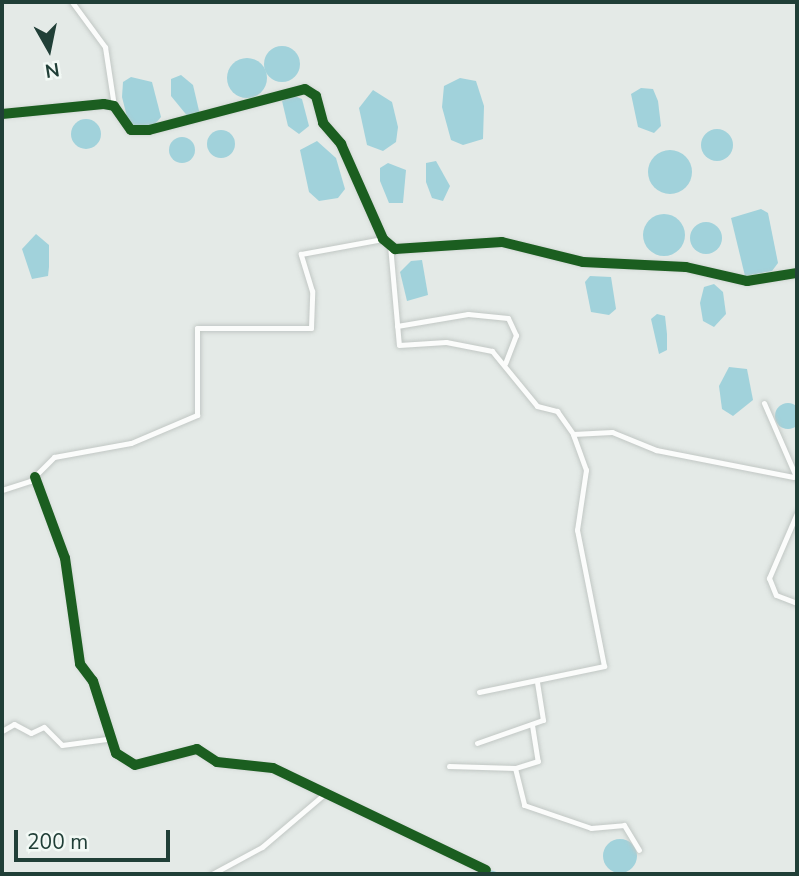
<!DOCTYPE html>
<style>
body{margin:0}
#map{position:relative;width:799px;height:876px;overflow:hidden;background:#e4eae7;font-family:"Nunito Sans",sans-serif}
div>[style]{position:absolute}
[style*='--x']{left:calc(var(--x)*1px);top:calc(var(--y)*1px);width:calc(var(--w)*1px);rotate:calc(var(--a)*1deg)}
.water>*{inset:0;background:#a1d2db}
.round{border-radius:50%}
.stream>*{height:2px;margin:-1px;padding:0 1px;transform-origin:1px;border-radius:1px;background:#a1d2db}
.roads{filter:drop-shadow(0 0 2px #c1c7c4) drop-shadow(0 0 2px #c1c7c4)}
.minor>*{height:5px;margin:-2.5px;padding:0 2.5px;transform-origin:2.5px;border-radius:2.5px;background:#fbfcfb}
.tertiary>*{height:6px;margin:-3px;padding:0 3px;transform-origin:3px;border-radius:3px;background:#fbfcfb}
.cycleway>*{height:10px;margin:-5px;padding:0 5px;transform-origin:5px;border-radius:5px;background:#1b5e20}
span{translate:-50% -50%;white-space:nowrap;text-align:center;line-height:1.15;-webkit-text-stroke:5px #f2f9f5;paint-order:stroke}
.frame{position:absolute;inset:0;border:4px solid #203f37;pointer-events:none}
.north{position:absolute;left:14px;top:14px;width:70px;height:70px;-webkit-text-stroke:5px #f2f9f5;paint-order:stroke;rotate:171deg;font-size:19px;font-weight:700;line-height:28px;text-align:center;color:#203f37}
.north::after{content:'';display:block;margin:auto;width:24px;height:32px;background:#203f37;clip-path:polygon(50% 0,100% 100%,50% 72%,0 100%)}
.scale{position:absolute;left:14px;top:830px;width:156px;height:32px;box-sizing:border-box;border:4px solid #203f37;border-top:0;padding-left:9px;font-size:21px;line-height:24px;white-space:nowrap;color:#203f37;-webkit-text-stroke:5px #f2f9f5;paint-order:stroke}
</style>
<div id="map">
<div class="water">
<div class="round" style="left:264px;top:46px;width:36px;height:36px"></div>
<div class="round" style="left:227px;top:58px;width:40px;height:40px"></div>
<div style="clip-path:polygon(181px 75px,193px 85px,200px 115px,189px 118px,171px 96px,171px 79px)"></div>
<div style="clip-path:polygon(131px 77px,152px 82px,161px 117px,155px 124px,137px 127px,128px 121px,122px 97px,123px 82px)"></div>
<div style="clip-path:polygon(460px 78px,476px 81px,484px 106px,483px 139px,463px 145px,451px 140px,442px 107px,444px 86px)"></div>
<div style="clip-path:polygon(641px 88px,653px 89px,658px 101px,661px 126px,654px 133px,638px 127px,631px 94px)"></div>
<div style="clip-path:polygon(373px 90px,392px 102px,398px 127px,396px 142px,383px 151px,367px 145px,359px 108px)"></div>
<div style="clip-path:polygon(292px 95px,302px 99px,309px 126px,299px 134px,288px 126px,282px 101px)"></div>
<div class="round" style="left:71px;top:119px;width:30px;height:30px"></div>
<div class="round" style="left:701px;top:129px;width:32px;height:32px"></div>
<div class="round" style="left:207px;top:130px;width:28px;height:28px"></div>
<div class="round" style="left:169px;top:137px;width:26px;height:26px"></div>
<div style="clip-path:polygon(317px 141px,336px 158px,345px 189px,338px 198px,319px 201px,309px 192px,300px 150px)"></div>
<div class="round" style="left:648px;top:150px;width:44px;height:44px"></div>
<div style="clip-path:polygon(436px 161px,450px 186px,443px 201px,432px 198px,426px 182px,426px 163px)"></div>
<div style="clip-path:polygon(388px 163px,406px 170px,403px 203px,389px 203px,380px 181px,380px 168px)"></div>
<div style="clip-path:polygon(761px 209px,768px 213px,778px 263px,772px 271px,745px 276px,731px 218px)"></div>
<div class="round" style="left:643px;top:214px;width:42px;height:42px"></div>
<div class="round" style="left:690px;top:222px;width:32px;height:32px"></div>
<div style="clip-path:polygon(36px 234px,49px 245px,49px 267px,48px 276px,32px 279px,22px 249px)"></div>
<div style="clip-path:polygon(422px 260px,428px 295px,407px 301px,400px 272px,411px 261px)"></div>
<div style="clip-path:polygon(590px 276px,611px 277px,616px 309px,609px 315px,591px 312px,585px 282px)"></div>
<div style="clip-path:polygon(714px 284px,723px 292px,726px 314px,714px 327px,703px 321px,700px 303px,704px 287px)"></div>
<div style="clip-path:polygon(657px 314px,665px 316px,667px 334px,667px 350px,659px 354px,651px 319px)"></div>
<div style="clip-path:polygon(729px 367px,747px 369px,753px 400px,733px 416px,722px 409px,719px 386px)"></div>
<div class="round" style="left:775px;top:403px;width:26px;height:26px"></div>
<div class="round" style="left:603px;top:839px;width:34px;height:34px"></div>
</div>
<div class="stream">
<div style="--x:487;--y:870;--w:13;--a:18"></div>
</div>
<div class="roads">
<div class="minor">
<div style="--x:72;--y:2;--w:56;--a:53.7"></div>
<div style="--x:105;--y:47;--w:60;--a:81.3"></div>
<div style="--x:390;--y:245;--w:100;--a:84.9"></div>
<div style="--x:399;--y:345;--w:47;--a:-3.7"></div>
<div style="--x:446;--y:342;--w:47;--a:11.1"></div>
<div style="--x:492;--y:351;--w:71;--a:50.7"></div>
<div style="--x:537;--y:406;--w:21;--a:14"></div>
<div style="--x:557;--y:411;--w:28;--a:55"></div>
<div style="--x:573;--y:434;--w:39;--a:-3"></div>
<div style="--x:612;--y:432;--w:48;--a:22.2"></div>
<div style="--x:656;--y:450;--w:140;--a:11.1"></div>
<div style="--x:397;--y:326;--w:72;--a:-9.6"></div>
<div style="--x:468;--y:314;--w:40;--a:5.7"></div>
<div style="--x:508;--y:318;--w:19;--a:65"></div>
<div style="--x:516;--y:335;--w:30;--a:111"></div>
<div style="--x:764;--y:403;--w:83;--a:66.5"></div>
<div style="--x:35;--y:477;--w:86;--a:69.7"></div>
<div style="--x:65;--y:558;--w:107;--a:81.9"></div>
<div style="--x:80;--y:664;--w:21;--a:53"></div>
<div style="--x:93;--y:681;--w:76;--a:72.3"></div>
<div style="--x:116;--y:753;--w:22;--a:32"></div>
<div style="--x:135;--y:765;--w:64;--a:-14.5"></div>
<div style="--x:197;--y:749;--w:24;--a:33"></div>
<div style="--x:217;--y:762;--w:56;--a:6.1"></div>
<div style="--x:273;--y:768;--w:236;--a:25.6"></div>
<div style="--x:2;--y:490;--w:29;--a:-18"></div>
<div style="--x:30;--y:481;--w:34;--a:-45"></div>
<div style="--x:54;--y:457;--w:78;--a:-10.3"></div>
<div style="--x:131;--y:443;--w:72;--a:-23"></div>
<div style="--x:197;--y:415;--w:87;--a:-90"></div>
<div style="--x:197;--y:328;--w:114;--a:0"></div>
<div style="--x:311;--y:328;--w:37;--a:-88"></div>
<div style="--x:312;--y:291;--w:39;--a:-107"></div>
<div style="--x:301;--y:254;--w:83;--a:-10.4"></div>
<div style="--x:797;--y:513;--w:71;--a:113.3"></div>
<div style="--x:769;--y:578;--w:18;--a:68"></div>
<div style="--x:776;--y:595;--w:22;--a:21"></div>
<div style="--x:479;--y:692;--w:128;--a:-11.7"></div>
<div style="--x:604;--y:666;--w:139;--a:-101.2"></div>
<div style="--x:577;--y:530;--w:61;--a:-81.5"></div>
<div style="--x:586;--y:470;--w:38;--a:-110"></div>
<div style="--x:532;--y:725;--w:36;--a:81"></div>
<div style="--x:538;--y:761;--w:24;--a:163"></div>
<div style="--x:515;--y:768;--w:38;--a:76"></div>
<div style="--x:524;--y:805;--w:71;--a:18.9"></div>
<div style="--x:591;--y:828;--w:33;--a:-5"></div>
<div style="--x:624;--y:825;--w:29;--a:59"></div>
<div style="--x:2;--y:731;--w:14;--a:-30"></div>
<div style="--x:14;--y:724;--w:19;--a:28"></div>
<div style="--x:31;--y:733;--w:14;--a:-25"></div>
<div style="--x:44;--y:727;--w:25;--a:45"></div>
<div style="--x:62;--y:745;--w:45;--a:-7.6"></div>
<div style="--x:477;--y:743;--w:70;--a:-19.2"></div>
<div style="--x:543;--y:720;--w:39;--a:-99"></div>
<div style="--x:449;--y:766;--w:66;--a:1.7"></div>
<div style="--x:212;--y:874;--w:57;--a:-28.4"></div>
<div style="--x:262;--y:847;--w:79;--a:-40.4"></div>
</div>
<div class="tertiary">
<div style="--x:2;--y:114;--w:102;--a:-5.6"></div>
<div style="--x:104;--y:104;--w:10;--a:11"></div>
<div style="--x:114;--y:106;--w:29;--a:55"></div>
<div style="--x:131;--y:130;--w:18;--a:0"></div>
<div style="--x:149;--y:130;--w:161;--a:-14.7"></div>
<div style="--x:305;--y:89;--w:13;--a:32"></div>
<div style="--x:316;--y:96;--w:28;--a:75"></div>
<div style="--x:323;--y:123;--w:28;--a:49"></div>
<div style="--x:341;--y:144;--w:104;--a:66.1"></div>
<div style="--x:383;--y:239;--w:16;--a:40"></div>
<div style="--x:395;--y:249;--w:107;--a:-3.7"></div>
<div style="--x:502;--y:242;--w:83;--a:13.9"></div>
<div style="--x:583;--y:262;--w:103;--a:2.8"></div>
<div style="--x:686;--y:267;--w:63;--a:12.9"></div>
<div style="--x:747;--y:281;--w:51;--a:-9.1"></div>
</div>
</div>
<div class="cycleway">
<div style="--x:2;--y:114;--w:102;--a:-5.6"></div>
<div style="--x:104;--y:104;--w:10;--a:11"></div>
<div style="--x:114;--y:106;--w:29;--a:55"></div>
<div style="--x:131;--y:130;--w:18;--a:0"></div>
<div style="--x:149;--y:130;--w:161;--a:-14.7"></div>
<div style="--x:305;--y:89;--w:13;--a:32"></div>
<div style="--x:316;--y:96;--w:28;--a:75"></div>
<div style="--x:323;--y:123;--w:28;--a:49"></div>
<div style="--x:341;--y:144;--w:104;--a:66.1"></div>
<div style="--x:383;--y:239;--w:16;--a:40"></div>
<div style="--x:395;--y:249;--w:107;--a:-3.7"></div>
<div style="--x:502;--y:242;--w:83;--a:13.9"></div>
<div style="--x:583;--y:262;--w:103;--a:2.8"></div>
<div style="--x:686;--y:267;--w:63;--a:12.9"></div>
<div style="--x:747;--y:281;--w:51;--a:-9.1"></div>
<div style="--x:35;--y:477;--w:86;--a:69.7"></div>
<div style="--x:65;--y:558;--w:107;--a:81.9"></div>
<div style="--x:80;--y:664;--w:21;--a:53"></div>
<div style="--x:93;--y:681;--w:76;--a:72.3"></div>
<div style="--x:116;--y:753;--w:22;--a:32"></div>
<div style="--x:135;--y:765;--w:64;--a:-14.5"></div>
<div style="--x:197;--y:749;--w:24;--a:33"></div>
<div style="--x:217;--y:762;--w:56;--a:6.1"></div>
<div style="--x:273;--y:768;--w:236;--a:25.6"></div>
</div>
<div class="frame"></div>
<div class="north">N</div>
<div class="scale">200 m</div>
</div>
